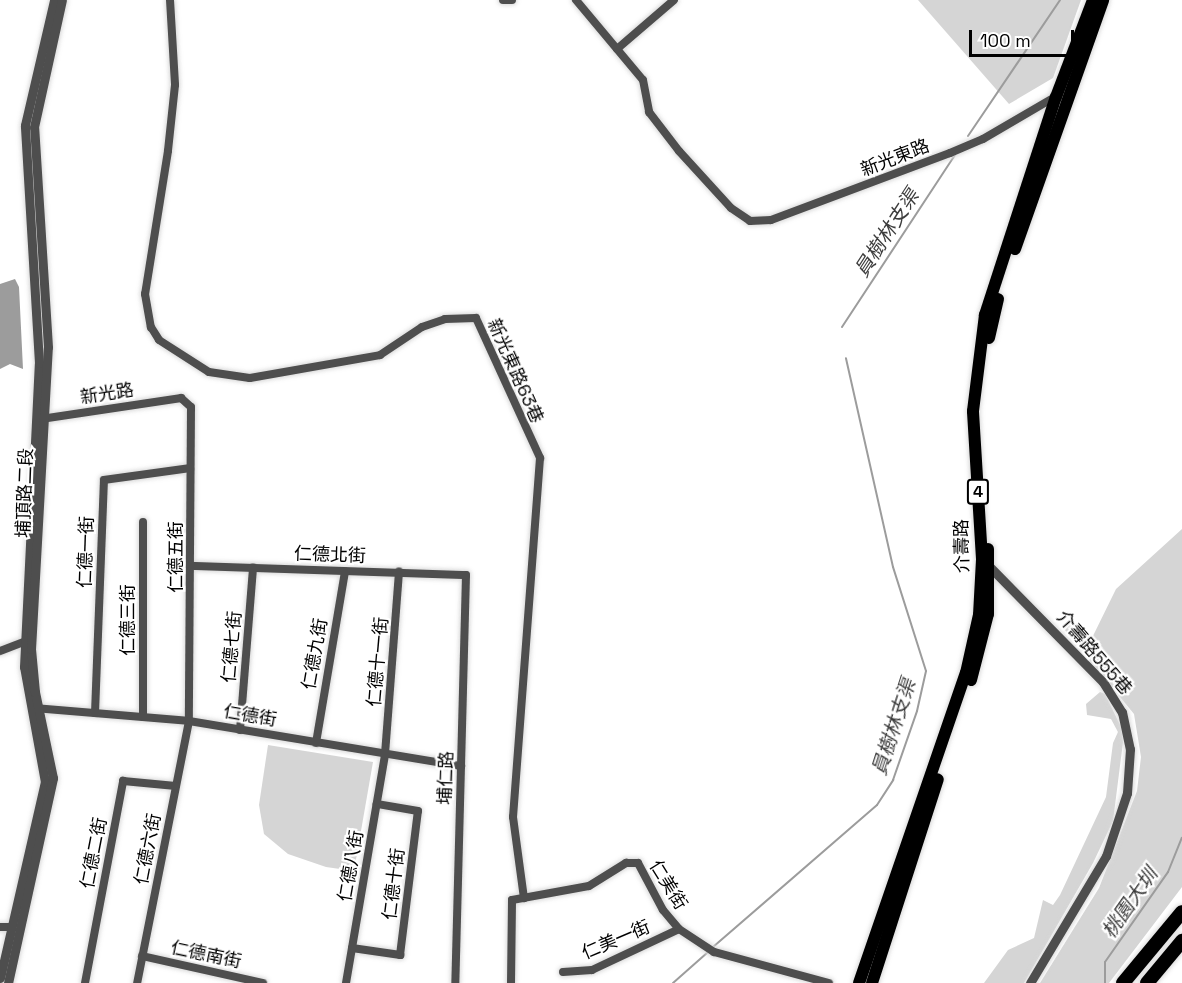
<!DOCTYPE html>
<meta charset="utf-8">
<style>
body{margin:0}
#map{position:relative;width:1182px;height:983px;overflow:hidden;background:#fff;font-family:"Space Grotesk","Noto Sans TC",sans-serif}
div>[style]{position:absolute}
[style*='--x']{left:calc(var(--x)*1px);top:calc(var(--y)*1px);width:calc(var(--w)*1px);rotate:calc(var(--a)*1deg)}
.green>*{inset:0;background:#d5d5d5}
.water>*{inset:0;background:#9c9c9c}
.stream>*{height:2px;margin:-1px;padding:0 1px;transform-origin:1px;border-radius:1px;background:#9c9c9c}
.roads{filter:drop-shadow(0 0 2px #dbdbdb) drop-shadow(0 0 2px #dbdbdb)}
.minor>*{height:8px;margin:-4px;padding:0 4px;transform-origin:4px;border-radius:4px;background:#4e4e4e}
.tertiary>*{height:9px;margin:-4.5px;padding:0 4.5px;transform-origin:4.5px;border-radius:4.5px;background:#4e4e4e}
.primary>*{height:12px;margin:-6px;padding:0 6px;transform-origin:6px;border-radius:6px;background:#000}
.motorway>*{height:14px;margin:-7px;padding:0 7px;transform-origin:7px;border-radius:7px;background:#000}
span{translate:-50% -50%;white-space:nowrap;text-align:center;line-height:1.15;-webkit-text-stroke:4.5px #fff;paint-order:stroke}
.shield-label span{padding:2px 4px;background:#fff;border:2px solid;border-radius:4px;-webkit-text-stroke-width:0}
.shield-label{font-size:16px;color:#000;font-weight:700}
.street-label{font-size:18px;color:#000}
.water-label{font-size:20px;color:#3d3d3d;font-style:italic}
.scale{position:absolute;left:969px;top:30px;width:105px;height:27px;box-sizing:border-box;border:3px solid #000;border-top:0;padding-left:8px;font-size:18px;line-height:21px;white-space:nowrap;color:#000;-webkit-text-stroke:4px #fff;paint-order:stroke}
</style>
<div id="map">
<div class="green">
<div style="clip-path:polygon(918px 0,1081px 0,1053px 78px,1009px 104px)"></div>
<div style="clip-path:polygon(1182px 529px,1182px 887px,1109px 983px,1040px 983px,1099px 888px,1137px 791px,1141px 757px,1134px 714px,1065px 630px,1070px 624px,1090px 642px,1116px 589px)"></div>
<div style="clip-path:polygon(1100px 692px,1105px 694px,1121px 727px,1123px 742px,1113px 821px,1093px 863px,1024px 983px,984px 983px,1008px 950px,1034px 938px,1043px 900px,1053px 905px,1060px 895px,1106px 797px,1113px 743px,1118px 732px,1111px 719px,1087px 715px,1086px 704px)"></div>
<div style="clip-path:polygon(268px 745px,373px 762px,354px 871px,326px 867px,288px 854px,264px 834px,259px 805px)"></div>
</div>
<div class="water">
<div style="clip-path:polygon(15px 279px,19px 287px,23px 369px,10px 364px,0 369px,0 284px)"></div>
</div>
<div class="stream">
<div style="--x:968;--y:136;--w:164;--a:-55.9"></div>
<div style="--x:842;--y:327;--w:206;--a:-56.7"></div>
<div style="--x:713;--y:947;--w:217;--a:-40.9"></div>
<div style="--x:877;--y:805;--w:30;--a:-57"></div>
<div style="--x:893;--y:780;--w:73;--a:-70.8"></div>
<div style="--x:917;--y:711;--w:41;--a:-77.3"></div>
<div style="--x:926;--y:671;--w:109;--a:-107.6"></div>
<div style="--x:893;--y:567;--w:214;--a:-102.7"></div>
<div style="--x:673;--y:983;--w:48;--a:-41.6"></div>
<div style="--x:1105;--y:983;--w:21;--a:-90"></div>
<div style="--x:1105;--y:962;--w:110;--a:-55"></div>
<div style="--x:1168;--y:872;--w:37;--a:-68"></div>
</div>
<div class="roads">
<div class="minor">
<div style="--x:170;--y:0;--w:85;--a:86.6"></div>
<div style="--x:175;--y:85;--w:66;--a:96.1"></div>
<div style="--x:168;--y:151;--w:145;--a:99.1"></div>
<div style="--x:145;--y:294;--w:34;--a:80"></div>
<div style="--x:151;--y:327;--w:15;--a:58"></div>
<div style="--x:159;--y:340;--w:59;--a:32.6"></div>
<div style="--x:209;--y:372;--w:41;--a:8.3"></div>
<div style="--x:250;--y:378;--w:132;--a:-10"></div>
<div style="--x:380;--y:355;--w:50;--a:-33.7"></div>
<div style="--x:422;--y:327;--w:24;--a:-19"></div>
<div style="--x:445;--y:319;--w:31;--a:-2"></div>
<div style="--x:476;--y:318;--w:154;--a:65.4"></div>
<div style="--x:540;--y:458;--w:360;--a:94.3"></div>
<div style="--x:513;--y:817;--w:82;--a:82.3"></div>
<div style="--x:503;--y:0;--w:9;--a:0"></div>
<div style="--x:576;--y:0;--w:104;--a:50.1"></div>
<div style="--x:643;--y:80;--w:33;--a:79"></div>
<div style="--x:649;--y:112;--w:49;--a:52.4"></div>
<div style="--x:679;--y:151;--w:77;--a:47.6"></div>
<div style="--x:731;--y:208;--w:23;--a:34"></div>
<div style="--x:750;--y:221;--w:21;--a:-3"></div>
<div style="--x:771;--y:220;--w:191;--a:-20.5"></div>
<div style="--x:950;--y:153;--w:36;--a:-23"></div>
<div style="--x:983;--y:139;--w:83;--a:-30.3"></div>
<div style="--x:617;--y:49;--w:75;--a:-40.7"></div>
<div style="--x:41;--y:419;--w:142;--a:-8.5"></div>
<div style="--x:181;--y:398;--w:13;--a:42"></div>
<div style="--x:191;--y:407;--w:314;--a:90.4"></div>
<div style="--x:189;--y:721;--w:267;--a:101.2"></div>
<div style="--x:143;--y:522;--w:195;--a:90"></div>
<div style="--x:192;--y:566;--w:274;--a:1.9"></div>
<div style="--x:466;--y:575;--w:408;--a:91.5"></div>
<div style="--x:0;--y:651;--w:33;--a:-21"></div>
<div style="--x:35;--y:708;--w:155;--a:4.8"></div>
<div style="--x:189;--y:721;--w:276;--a:9.4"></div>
<div style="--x:95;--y:713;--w:233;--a:-87.8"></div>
<div style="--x:104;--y:480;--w:87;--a:-7.9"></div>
<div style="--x:240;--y:730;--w:163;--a:-85.4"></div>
<div style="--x:316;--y:743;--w:174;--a:-80.4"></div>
<div style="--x:0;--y:927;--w:11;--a:0"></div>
<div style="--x:352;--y:948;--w:49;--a:8.3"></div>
<div style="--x:400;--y:955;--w:145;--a:-82.9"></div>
<div style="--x:418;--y:811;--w:42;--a:-170.3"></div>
<div style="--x:142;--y:956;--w:124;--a:12.6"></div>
<div style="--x:563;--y:972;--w:29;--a:-4"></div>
<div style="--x:592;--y:970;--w:96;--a:-25.2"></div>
<div style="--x:85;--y:983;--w:206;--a:-79.3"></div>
<div style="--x:123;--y:781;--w:53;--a:5.4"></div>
<div style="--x:346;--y:983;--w:232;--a:-80.3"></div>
<div style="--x:385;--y:754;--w:183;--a:-85.6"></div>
<div style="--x:511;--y:983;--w:83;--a:-89.3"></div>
<div style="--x:512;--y:900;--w:78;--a:-10.3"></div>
<div style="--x:589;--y:886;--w:44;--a:-31.9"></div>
<div style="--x:626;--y:863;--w:12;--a:0"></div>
<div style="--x:638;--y:863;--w:53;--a:62"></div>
<div style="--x:663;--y:910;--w:25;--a:50"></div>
<div style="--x:679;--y:929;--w:42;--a:33.3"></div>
<div style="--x:714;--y:952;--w:119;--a:15.1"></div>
</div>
<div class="tertiary">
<div style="--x:986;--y:563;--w:167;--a:45.5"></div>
<div style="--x:1103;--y:682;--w:36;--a:58"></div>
<div style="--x:1122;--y:712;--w:38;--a:78"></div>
<div style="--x:1130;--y:749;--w:44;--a:93.9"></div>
<div style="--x:1127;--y:793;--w:66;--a:108.4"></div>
<div style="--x:1106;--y:856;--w:148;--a:120.9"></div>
<div style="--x:0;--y:978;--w:201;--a:-77.1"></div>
<div style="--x:45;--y:782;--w:117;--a:-100.3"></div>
<div style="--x:24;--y:667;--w:304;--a:-87.2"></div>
<div style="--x:39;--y:363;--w:238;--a:-93.4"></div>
<div style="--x:25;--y:125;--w:128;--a:-76.9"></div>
<div style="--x:8;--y:983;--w:210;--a:-77.6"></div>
<div style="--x:53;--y:778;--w:88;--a:-101.8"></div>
<div style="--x:35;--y:692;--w:43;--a:-95.3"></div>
<div style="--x:31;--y:649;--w:302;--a:-86.8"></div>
<div style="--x:48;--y:347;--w:220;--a:-93.6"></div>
<div style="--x:34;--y:127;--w:130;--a:-77.6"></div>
</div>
<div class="primary">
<div style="--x:1015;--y:249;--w:264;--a:-70.5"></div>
<div style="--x:989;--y:338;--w:40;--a:-77"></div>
<div style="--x:971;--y:680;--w:68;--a:-75.6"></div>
<div style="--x:988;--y:614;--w:65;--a:-90"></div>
<div style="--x:859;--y:983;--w:328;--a:-71"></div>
<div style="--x:966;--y:673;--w:59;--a:-77.4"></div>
<div style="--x:979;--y:615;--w:56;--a:-86.9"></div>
<div style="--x:982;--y:559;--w:148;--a:-93.5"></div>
<div style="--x:973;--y:411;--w:97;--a:-82.9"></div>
<div style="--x:985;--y:315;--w:229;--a:-72"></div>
<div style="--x:1056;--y:97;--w:104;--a:-69.1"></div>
<div style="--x:872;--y:983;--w:214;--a:-72.1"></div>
</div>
<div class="motorway">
<div style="--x:1123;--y:983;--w:92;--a:-50.3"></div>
<div style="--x:1147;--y:983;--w:55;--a:-50.2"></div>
</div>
</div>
<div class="shield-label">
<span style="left:978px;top:492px">4</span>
</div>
<div class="street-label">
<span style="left:895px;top:158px;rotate:-21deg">新光東路</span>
<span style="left:515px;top:371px;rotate:66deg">新光東路63巷</span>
<span style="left:107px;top:394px;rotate:-9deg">新光路</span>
<span style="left:25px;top:493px;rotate:-88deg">埔頂路二段</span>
<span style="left:962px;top:546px;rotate:-91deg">介壽路</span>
<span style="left:86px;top:552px;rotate:-88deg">仁德一街</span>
<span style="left:330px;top:555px;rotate:2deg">仁德北街</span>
<span style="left:176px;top:557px;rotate:-90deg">仁德五街</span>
<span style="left:128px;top:620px;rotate:-90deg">仁德三街</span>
<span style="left:232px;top:647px;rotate:-85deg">仁德七街</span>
<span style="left:1094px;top:653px;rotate:49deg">介壽路555巷</span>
<span style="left:315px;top:654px;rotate:-80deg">仁德九街</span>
<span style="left:378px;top:662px;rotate:-85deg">仁德十一街</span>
<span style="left:250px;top:716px;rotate:10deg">仁德街</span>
<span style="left:446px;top:778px;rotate:-88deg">埔仁路</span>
<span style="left:148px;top:849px;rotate:-79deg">仁德六街</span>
<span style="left:94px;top:853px;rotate:-79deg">仁德二街</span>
<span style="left:351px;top:866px;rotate:-80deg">仁德八街</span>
<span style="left:394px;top:884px;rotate:-83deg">仁德十街</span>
<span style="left:668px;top:885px;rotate:58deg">仁美街</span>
<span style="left:616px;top:940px;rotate:-23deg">仁美一街</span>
<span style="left:206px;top:955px;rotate:12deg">仁德南街</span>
</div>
<div class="water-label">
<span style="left:887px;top:233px;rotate:-57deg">員樹林支渠</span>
<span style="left:894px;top:727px;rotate:-72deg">員樹林支渠</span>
<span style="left:1130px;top:903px;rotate:-55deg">桃園大圳</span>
</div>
<div class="scale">100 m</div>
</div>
